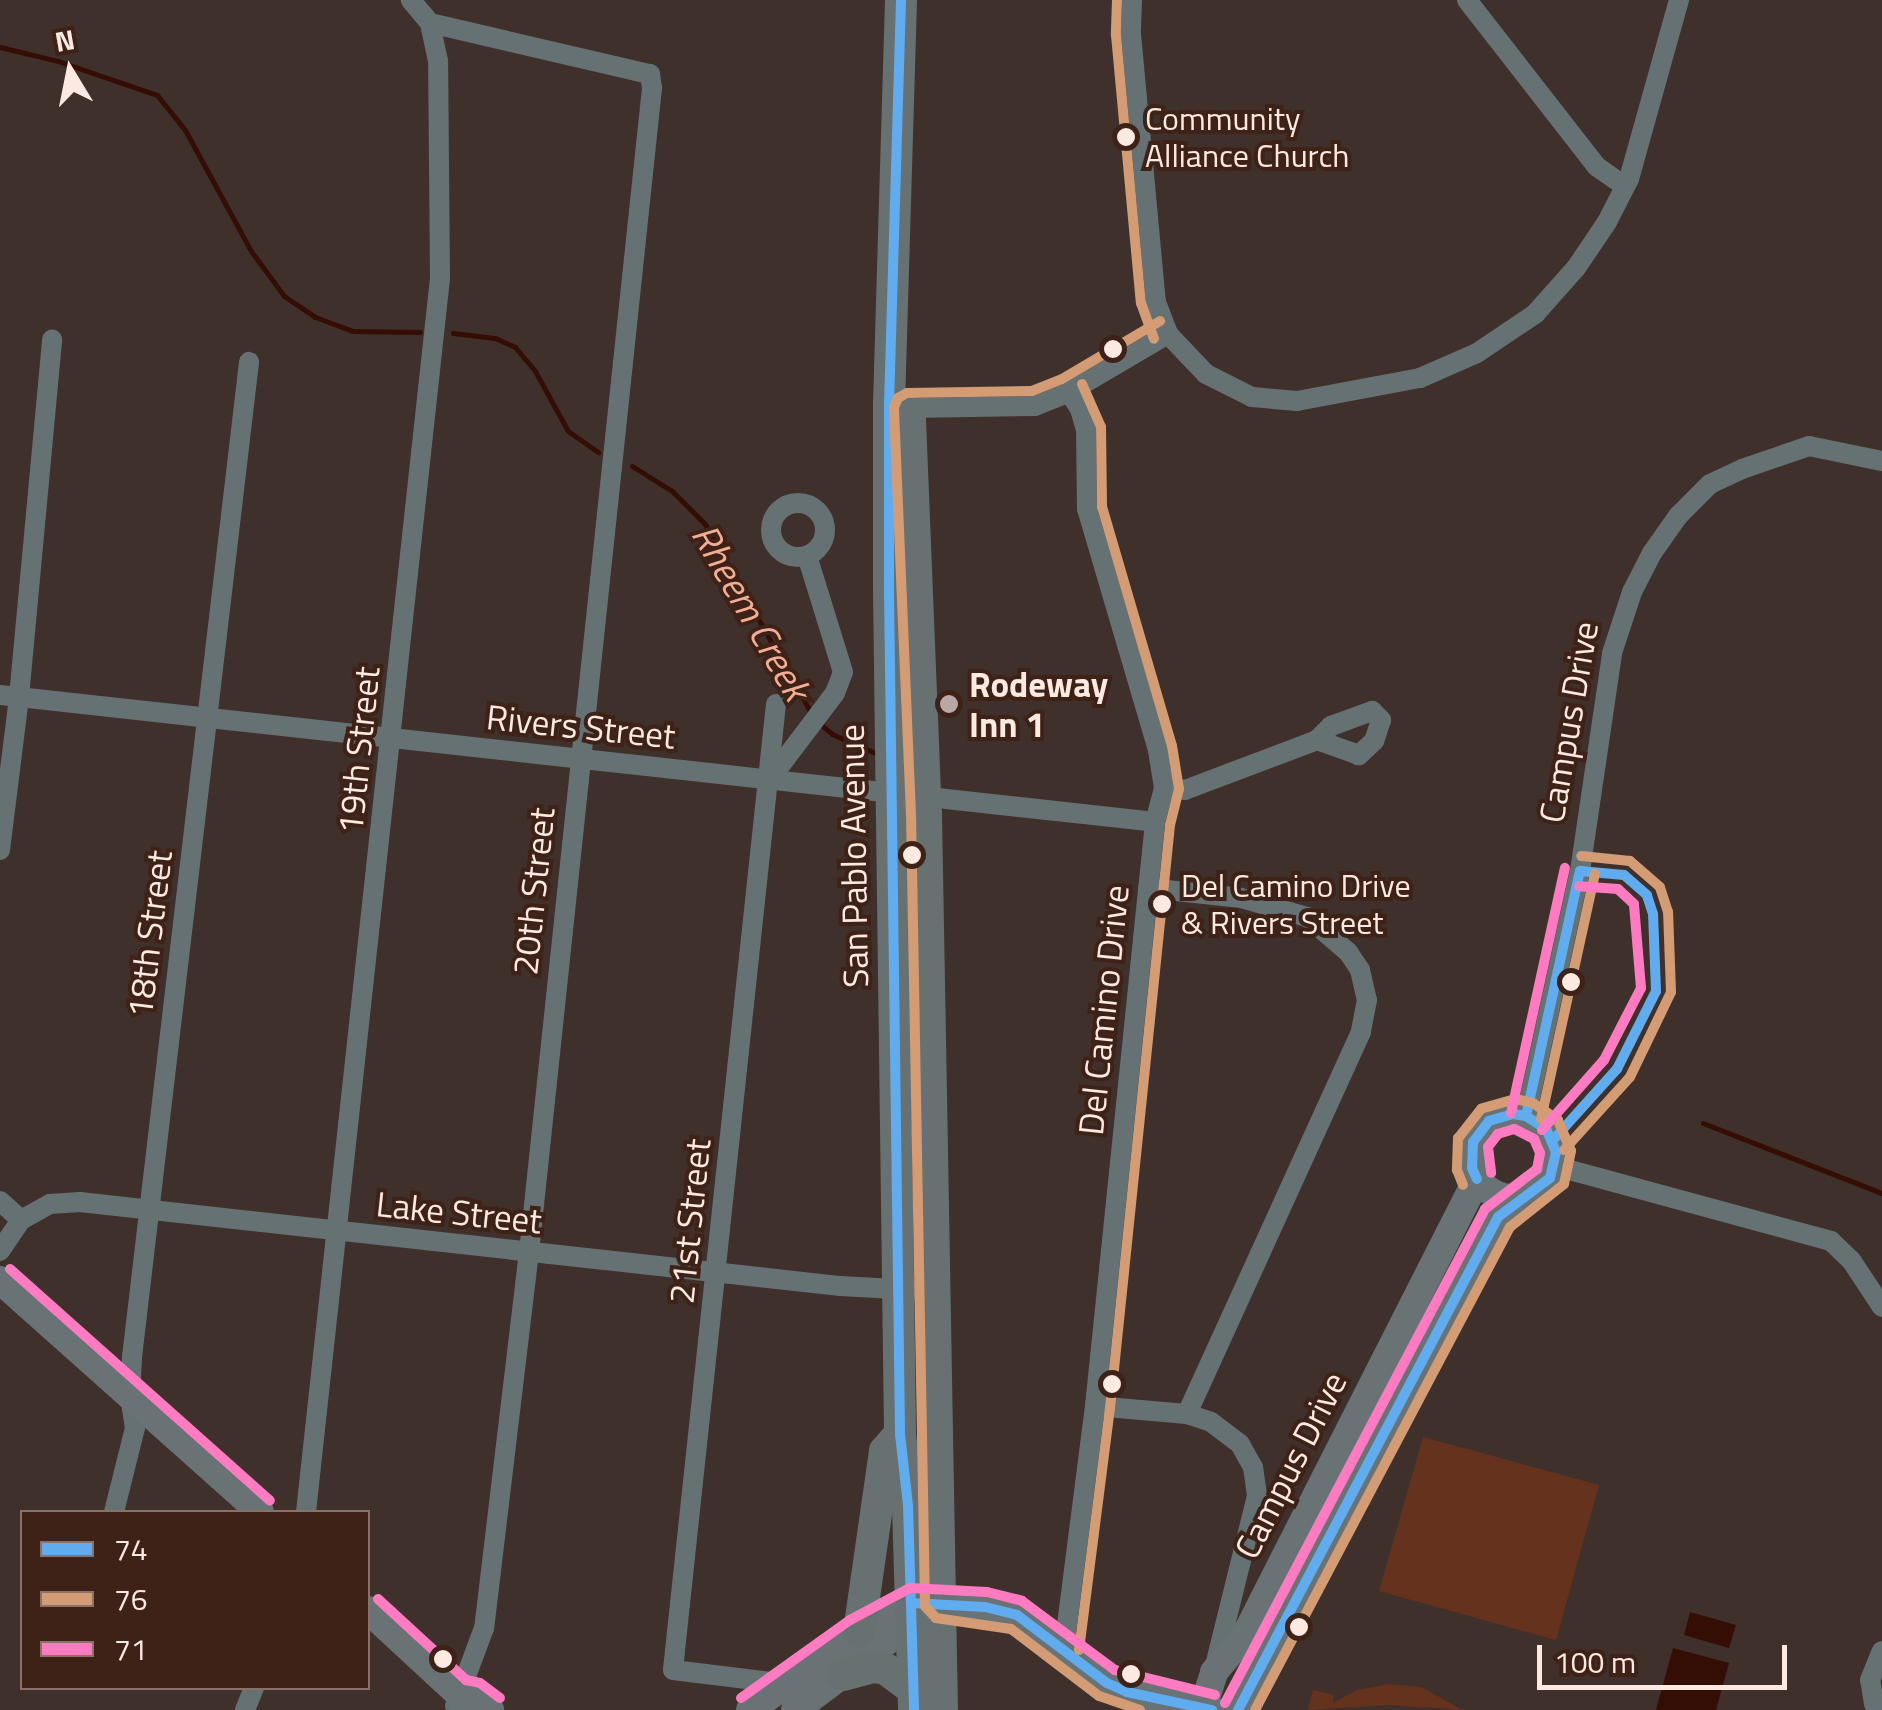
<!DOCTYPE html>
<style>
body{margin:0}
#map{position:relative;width:1882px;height:1710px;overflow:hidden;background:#40302b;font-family:"Titillium Web",sans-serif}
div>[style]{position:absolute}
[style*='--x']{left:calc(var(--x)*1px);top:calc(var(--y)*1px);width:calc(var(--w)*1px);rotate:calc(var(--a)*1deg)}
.green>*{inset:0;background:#65321e}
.water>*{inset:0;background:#340d04}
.stream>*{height:5px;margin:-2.5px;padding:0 2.5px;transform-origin:2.5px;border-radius:2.5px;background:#340d04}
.street>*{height:20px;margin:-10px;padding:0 10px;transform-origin:10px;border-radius:10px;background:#657173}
.street>.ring{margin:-10px;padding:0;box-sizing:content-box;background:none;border:20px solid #657173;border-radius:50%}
.secondary>*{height:28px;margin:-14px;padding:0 14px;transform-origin:14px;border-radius:14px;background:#697274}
.secondary>.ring{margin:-14px;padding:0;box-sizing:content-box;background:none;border:28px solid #697274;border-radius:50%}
.primary>*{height:32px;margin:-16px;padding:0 16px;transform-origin:16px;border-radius:16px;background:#687171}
.bus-1>*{height:10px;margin:-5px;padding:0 5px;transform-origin:5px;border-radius:5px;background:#60acee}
.bus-2>*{height:10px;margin:-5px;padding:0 5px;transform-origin:5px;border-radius:5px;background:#d39c74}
.bus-3>*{height:10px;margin:-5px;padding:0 5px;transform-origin:5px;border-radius:5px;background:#fe7ac1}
.dots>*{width:28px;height:28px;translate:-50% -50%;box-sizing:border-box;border:5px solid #3e2218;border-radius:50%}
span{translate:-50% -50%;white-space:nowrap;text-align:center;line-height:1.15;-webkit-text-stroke:8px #3e2218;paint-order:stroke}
.bus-label{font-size:32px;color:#fce9e2}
.left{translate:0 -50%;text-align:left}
.poi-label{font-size:35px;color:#fce9e2;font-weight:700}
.street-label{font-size:35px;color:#fce9e2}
.water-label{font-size:38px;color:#f2ae95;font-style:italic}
.legend{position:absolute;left:20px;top:1510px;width:350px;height:180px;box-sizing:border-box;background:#3e2218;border:2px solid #8a7269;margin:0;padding:12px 18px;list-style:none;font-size:30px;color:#fce9e2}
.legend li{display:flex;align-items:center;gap:20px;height:50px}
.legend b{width:50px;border:2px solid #8a7269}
.north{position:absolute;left:20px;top:20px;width:100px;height:100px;-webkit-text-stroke:8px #3e2218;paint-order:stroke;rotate:350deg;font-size:28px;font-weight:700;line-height:40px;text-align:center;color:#fce9e2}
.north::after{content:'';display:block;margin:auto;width:35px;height:45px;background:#fce9e2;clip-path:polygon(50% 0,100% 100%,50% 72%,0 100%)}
.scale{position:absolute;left:1537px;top:1645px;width:250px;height:45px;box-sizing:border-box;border:5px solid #fce9e2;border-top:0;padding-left:12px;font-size:30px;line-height:35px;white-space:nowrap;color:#fce9e2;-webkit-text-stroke:8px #3e2218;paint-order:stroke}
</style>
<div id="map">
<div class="green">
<div style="clip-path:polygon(1423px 1437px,1599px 1485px,1556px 1640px,1379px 1591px)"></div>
<div style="clip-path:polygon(1388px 1684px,1421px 1687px,1463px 1710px,1390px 1705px,1308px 1710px,1313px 1690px,1334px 1695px,1333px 1703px,1357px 1690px)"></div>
</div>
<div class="water">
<div style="clip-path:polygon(1690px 1612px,1736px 1625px,1729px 1648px,1684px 1635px)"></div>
<div style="clip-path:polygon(1673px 1648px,1729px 1663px,1716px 1710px,1656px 1710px)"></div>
</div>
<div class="stream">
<div style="--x:0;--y:47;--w:60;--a:13.6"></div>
<div style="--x:58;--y:61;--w:105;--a:19"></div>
<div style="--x:157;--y:95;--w:45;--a:51.3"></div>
<div style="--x:185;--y:130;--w:138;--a:61.4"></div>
<div style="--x:251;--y:251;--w:56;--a:53.7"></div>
<div style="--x:284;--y:296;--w:37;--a:34"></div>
<div style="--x:315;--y:317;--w:40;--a:20.2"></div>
<div style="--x:353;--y:331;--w:67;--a:0.9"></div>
<div style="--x:453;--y:333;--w:42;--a:6.8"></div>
<div style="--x:495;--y:338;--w:22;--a:24"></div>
<div style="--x:515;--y:347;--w:31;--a:50"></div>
<div style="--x:535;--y:371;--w:68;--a:61.2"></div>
<div style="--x:568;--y:431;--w:37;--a:35"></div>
<div style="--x:632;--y:466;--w:47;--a:32"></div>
<div style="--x:672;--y:491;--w:47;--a:45"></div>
<div style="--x:705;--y:524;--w:219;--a:60.7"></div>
<div style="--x:819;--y:723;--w:17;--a:40"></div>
<div style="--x:832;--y:734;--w:45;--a:23.7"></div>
<div style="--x:1703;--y:1123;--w:192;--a:21.4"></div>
</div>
<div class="street">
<div style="--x:1132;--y:0;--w:34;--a:92"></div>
<div style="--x:1131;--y:34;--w:269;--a:84.7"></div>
<div style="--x:1156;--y:302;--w:34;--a:69"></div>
<div style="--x:1168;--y:334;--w:55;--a:46.5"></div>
<div style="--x:1206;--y:374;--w:51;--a:26.6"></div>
<div style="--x:1252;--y:397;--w:45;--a:5.1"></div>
<div style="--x:1297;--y:401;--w:125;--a:-10.6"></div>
<div style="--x:1420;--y:378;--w:62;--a:-23.7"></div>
<div style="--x:1477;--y:353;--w:70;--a:-33.9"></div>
<div style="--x:1535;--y:314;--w:62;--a:-48.3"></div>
<div style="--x:1576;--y:268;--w:55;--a:-56"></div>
<div style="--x:1607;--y:222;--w:48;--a:-62.9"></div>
<div style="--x:1629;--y:179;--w:186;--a:-74.4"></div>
<div style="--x:1467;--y:0;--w:210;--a:52.1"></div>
<div style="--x:1596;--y:166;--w:35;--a:35"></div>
<div style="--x:430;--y:23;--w:226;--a:13.1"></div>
<div style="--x:650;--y:74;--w:14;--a:82"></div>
<div style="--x:652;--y:88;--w:1170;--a:96.03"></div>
<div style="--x:529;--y:1252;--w:379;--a:96.8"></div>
<div style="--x:484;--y:1628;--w:83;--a:110.4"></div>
<div style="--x:909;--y:408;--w:126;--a:-0.9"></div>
<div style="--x:1035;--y:406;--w:37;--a:-22"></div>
<div style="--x:1069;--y:392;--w:115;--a:-30.4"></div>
<div class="ring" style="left:771px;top:503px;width:34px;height:34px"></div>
<div style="--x:0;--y:695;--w:1162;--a:6.27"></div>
<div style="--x:776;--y:704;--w:971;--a:96.09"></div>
<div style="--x:673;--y:1670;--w:115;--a:7"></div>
<div style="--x:770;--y:779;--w:108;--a:-52.9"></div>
<div style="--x:835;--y:693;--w:22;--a:-69"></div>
<div style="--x:843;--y:672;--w:121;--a:-107.2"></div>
<div style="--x:1164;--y:788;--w:21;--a:5"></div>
<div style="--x:1185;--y:790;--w:141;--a:-20.7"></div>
<div style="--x:1317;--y:740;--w:20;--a:-45"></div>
<div style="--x:1331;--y:726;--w:44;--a:-20.1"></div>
<div style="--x:1372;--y:711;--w:13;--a:45"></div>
<div style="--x:1381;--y:720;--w:22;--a:108"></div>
<div style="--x:1374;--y:741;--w:21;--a:137"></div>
<div style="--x:1359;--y:755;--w:45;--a:-160.3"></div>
<div style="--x:0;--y:850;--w:154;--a:-82.9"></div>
<div style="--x:19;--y:697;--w:359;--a:-84.7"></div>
<div style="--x:1148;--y:888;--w:94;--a:6.1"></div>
<div style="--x:1241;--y:898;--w:69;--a:16.1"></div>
<div style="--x:1307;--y:917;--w:54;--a:40.5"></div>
<div style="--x:1348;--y:952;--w:22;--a:56"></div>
<div style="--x:1360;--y:970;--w:31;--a:77"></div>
<div style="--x:1367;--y:1000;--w:33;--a:101"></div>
<div style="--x:1361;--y:1032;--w:420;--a:114.5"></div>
<div style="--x:1526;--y:1116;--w:251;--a:-77.6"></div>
<div style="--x:1580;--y:871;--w:220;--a:-81.6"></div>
<div style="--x:1612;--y:653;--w:64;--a:-71.8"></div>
<div style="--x:1632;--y:592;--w:44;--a:-62.9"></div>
<div style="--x:1652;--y:553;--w:45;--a:-54.9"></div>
<div style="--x:1678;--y:516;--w:45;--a:-45"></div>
<div style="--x:1710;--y:484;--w:35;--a:-25"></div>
<div style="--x:1742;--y:469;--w:71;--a:-18.9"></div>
<div style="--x:1809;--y:446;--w:75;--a:11.6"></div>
<div style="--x:1555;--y:1166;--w:286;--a:15.2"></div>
<div style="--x:1831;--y:1241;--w:28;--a:44"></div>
<div style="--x:1851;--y:1260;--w:56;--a:56.6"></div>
<div style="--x:0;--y:1201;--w:28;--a:42"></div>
<div style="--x:0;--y:1251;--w:37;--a:-56"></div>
<div style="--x:21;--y:1220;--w:33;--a:-29"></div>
<div style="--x:50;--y:1204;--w:30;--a:-4"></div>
<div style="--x:80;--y:1202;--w:765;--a:6.31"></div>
<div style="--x:840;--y:1286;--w:91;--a:3.1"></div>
<div style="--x:1095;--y:1406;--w:92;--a:5"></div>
<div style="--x:1187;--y:1414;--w:25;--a:18"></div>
<div style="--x:1211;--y:1422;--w:36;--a:37"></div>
<div style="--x:1240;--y:1444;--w:26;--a:61"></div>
<div style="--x:1253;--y:1467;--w:29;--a:82"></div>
<div style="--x:1257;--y:1496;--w:179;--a:103.9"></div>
<div style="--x:114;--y:1512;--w:87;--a:-76"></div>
<div style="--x:135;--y:1428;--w:32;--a:-99"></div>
<div style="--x:130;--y:1396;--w:39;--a:-87"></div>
<div style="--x:132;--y:1357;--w:1002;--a:-83.29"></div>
<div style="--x:306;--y:1512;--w:1241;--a:-83.8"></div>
<div style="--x:440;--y:278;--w:217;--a:-90.5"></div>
<div style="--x:438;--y:61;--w:39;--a:-102"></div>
<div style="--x:430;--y:23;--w:30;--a:-130"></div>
<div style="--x:1064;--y:1648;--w:244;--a:-82.7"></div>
<div style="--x:1095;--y:1406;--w:587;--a:-84.13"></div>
<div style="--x:1155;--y:822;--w:35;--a:-75"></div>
<div style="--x:1164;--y:788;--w:38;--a:-99"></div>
<div style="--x:1158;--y:750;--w:251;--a:-106.4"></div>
<div style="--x:1087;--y:509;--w:79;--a:-90.7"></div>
<div style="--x:1086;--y:430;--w:22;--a:-106"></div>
<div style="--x:1080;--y:409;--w:20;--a:-123"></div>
<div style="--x:1874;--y:1704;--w:24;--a:-99"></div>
<div style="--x:1870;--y:1680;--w:31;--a:-68"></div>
<div style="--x:245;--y:1710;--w:24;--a:-68"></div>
</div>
<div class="secondary">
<div class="ring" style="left:1471px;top:1114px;width:56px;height:56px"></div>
<div style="--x:0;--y:1280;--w:348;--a:41.7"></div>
<div style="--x:368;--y:1610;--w:124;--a:42.7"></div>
<div style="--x:459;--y:1694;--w:17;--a:69"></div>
<div style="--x:459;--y:1694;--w:14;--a:8"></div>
<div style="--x:473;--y:1696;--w:22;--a:39"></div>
<div style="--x:750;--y:1710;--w:134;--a:-35.6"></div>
<div style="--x:859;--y:1632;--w:60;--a:-29.1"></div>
<div style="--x:911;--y:1603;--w:74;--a:3.1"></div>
<div style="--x:985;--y:1607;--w:33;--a:14"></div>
<div style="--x:1017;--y:1615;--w:113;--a:37.1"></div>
<div style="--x:1107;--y:1683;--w:22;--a:24"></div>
<div style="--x:1127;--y:1692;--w:87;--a:12"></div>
<div style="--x:795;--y:1710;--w:164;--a:-36.8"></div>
<div style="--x:1202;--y:1710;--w:40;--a:-72"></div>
<div style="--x:1214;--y:1672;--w:50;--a:-49.9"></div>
<div style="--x:1246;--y:1634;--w:510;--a:-63.08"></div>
<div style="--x:1238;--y:1710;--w:137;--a:-60.8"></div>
<div style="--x:1305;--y:1590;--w:420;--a:-62.6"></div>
<div style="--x:1498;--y:1217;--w:25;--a:-45"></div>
</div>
<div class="primary">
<div style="--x:901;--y:0;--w:403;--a:91.7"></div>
<div style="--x:889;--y:403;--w:188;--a:90"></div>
<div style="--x:889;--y:591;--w:843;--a:89.25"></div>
<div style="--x:900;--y:1434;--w:71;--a:83.6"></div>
<div style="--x:908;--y:1505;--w:205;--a:88.3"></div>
<div style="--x:910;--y:420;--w:395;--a:87.7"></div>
<div style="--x:926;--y:815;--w:895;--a:88.98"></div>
<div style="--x:859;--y:1632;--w:183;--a:-81.8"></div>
<div style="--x:885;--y:1451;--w:18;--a:-49"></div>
<div style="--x:843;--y:1675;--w:31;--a:-15"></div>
<div style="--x:873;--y:1667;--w:13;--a:9"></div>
<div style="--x:886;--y:1669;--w:34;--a:37"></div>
</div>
<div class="bus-1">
<div style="--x:901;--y:0;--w:403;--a:91.7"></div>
<div style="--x:889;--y:403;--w:188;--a:90"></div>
<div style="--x:889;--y:591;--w:843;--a:89.25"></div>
<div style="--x:900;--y:1434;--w:71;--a:83.6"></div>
<div style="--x:908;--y:1505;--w:205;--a:88.3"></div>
<div style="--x:1526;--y:1116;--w:251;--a:-77.6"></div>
<div style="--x:1553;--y:1140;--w:96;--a:-48"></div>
<div style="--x:1617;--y:1069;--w:87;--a:-63.4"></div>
<div style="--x:1656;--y:991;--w:77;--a:-92.2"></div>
<div style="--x:1653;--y:914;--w:20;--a:-108"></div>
<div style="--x:1647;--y:895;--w:30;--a:-139"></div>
<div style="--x:1624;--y:875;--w:44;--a:-174.8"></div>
<div style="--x:911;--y:1603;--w:74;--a:3.1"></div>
<div style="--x:985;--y:1607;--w:33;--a:14"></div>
<div style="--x:1017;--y:1615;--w:113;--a:37.1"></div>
<div style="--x:1107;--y:1683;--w:22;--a:24"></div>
<div style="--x:1127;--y:1692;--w:87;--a:12"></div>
<div style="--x:1238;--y:1710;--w:557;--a:-62.19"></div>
<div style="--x:1498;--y:1217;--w:65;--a:-36.9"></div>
<div style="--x:1550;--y:1178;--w:27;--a:-77"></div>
<div style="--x:1556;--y:1152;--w:25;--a:-113"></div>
<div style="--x:1546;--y:1129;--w:24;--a:-147"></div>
<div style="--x:1526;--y:1116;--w:13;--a:-171"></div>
<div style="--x:1513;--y:1114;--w:25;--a:164"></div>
<div style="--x:1489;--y:1121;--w:26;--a:127"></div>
<div style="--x:1473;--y:1142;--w:26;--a:92"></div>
<div style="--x:1472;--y:1168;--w:12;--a:66"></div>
</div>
<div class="bus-2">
<div style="--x:1117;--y:0;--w:35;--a:92"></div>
<div style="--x:1116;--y:35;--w:269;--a:84.7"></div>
<div style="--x:1141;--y:303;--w:38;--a:70"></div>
<div style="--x:1541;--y:1119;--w:251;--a:-77.6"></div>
<div style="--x:1564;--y:1150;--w:98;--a:-47.9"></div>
<div style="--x:1630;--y:1077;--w:94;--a:-64.2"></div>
<div style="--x:1671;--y:992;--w:80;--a:-92.1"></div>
<div style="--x:1668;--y:912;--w:26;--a:-108"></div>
<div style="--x:1660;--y:887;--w:40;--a:-139"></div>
<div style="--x:1630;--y:861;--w:49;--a:-174.2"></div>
<div style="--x:1079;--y:1650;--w:244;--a:-82.7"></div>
<div style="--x:1110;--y:1408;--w:586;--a:-84.12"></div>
<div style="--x:1170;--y:825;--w:37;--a:-76"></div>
<div style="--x:1179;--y:789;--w:44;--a:-99.2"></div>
<div style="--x:1172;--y:746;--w:249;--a:-106.3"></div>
<div style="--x:1102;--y:507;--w:80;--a:-90.7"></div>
<div style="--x:1101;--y:427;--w:47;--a:-113.8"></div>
<div style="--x:1140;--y:1710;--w:43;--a:-161.1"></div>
<div style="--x:1099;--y:1696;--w:111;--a:-142.7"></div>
<div style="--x:1011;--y:1629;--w:76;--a:-171.7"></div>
<div style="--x:936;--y:1618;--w:16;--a:-133"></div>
<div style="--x:925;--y:1606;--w:791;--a:-91.01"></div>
<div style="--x:911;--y:815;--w:408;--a:-92.4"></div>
<div style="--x:894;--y:407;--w:10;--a:-66"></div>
<div style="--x:898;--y:398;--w:10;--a:-29"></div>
<div style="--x:907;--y:393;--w:125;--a:-0.9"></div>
<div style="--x:1032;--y:391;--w:32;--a:-22"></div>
<div style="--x:1062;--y:379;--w:114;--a:-30.6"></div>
<div style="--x:1255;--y:1710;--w:546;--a:-62.17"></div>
<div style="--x:1510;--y:1227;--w:69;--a:-38.5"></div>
<div style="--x:1564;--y:1184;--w:34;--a:-78"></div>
<div style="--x:1571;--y:1151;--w:34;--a:-113"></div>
<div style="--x:1558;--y:1120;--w:30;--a:-146"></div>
<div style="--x:1533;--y:1103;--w:18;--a:-167"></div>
<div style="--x:1515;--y:1099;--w:35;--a:164"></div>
<div style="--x:1481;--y:1109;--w:37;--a:128"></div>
<div style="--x:1458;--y:1138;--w:32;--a:92"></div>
<div style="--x:1457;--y:1170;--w:16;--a:68"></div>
</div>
<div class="bus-3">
<div style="--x:1511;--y:1113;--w:251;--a:-77.6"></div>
<div style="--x:1542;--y:1130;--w:94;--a:-48.5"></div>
<div style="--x:1604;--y:1060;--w:81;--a:-62.8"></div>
<div style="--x:1641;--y:988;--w:84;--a:-94.8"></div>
<div style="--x:1634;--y:904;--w:22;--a:-137"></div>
<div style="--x:1618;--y:889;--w:39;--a:-176"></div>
<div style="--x:10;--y:1269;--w:348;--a:41.7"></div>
<div style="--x:378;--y:1599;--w:120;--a:42.6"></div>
<div style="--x:466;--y:1680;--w:14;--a:12"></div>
<div style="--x:480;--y:1683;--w:25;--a:37"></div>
<div style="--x:741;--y:1698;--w:134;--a:-35.6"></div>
<div style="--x:850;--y:1620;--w:68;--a:-28.1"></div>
<div style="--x:910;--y:1588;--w:77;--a:3"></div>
<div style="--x:987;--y:1592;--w:36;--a:14"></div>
<div style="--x:1022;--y:1601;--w:116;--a:36.6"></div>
<div style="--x:1115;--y:1670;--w:103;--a:14"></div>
<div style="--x:1225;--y:1703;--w:558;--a:-62.24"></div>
<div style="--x:1485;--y:1209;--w:66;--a:-37.6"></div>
<div style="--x:1537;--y:1169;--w:16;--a:-79"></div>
<div style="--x:1540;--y:1153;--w:15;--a:-113"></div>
<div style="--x:1534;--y:1139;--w:22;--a:-153"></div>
<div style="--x:1514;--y:1129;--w:17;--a:163"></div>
<div style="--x:1498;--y:1134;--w:16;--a:128"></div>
<div style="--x:1488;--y:1147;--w:26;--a:83"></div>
</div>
<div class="dots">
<div style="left:1126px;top:137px;background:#fce9e2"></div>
<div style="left:1113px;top:349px;background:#fce9e2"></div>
<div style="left:949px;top:704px;background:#baa8a2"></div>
<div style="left:912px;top:855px;background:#fce9e2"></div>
<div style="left:1162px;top:904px;background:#fce9e2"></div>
<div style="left:1571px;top:982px;background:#fce9e2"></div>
<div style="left:1112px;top:1384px;background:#fce9e2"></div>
<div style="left:1299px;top:1627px;background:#fce9e2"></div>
<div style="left:443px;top:1659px;background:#fce9e2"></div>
<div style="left:1131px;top:1674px;background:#fce9e2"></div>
</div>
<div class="bus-label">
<span class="left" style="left:1145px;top:137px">Community<br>Alliance Church</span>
<span class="left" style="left:1181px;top:904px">Del Camino Drive<br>&amp; Rivers Street</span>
</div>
<div class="poi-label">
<span class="left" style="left:969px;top:704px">Rodeway<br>Inn 1</span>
</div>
<div class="street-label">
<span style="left:1568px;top:722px;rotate:-80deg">Campus Drive</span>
<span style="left:581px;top:726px;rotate:6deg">Rivers Street</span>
<span style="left:358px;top:750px;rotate:-84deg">19th Street</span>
<span style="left:853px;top:856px;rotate:-91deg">San Pablo Avenue</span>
<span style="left:533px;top:891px;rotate:-84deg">20th Street</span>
<span style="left:149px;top:934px;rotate:-83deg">18th Street</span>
<span style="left:1103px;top:1010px;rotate:-84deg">Del Camino Drive</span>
<span style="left:459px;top:1212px;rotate:6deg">Lake Street</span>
<span style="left:689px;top:1221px;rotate:-84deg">21st Street</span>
<span style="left:1290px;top:1465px;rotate:-63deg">Campus Drive</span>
</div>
<div class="water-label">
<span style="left:751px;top:612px;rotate:60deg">Rheem Creek</span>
</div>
<ul class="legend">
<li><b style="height:12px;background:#60acee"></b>74</li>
<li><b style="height:12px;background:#d39c74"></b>76</li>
<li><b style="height:12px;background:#fe7ac1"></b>71</li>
</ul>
<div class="north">N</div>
<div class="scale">100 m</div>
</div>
